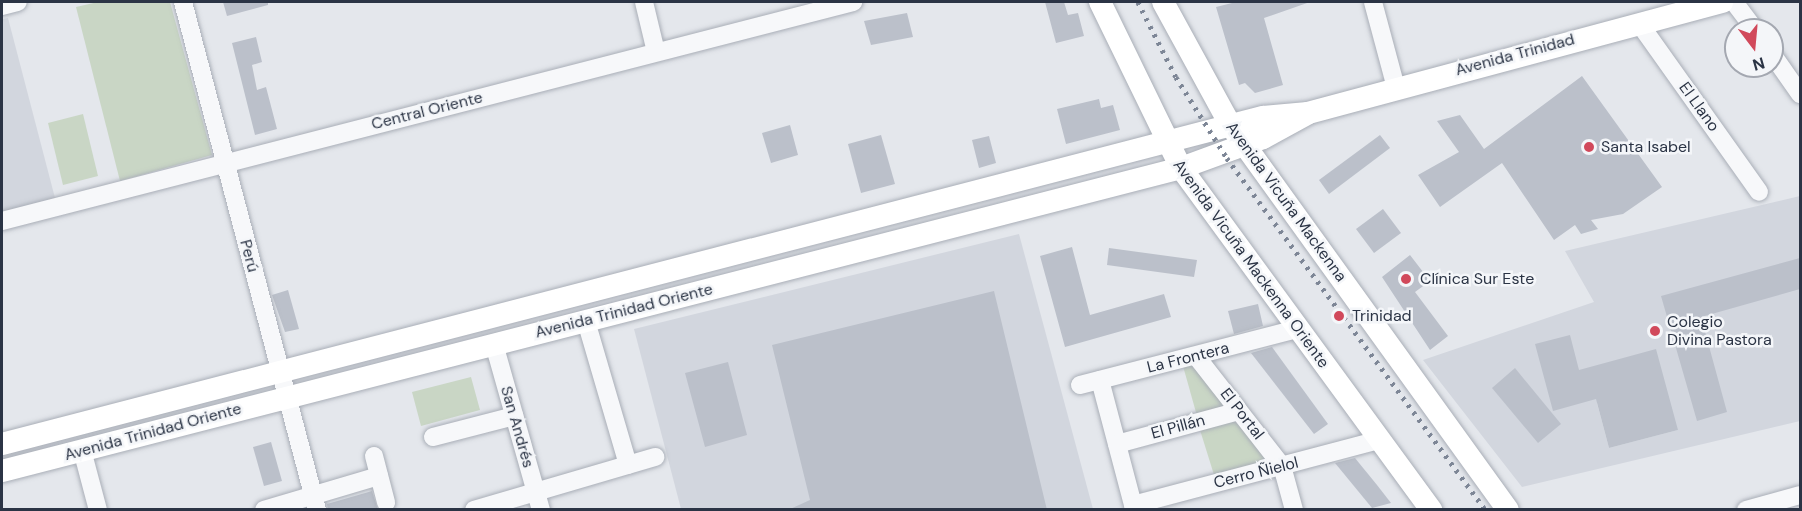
<!DOCTYPE html>
<meta charset="utf-8">
<style>
body{margin:0}
#map{position:relative;width:1802px;height:511px;overflow:hidden;background:#e4e7ec;font-family:"DM Sans",sans-serif}
div>[style]{position:absolute}
[style*='--x']{left:calc(var(--x)*1px);top:calc(var(--y)*1px);width:calc(var(--w)*1px);rotate:calc(var(--a)*1deg)}
.built>*{inset:0;background:#d2d6de}
.green>*{inset:0;background:#c9d6c5}
.building>*{inset:0;background:#bbc0ca}
.roads{filter:drop-shadow(0 0 2px #a9aeb7) drop-shadow(0 0 2px #a9aeb7)}
.minor>*{height:18px;margin:-9px;padding:0 9px;transform-origin:9px;border-radius:9px;background:#f7f8fa}
.major>*{height:22px;margin:-11px;padding:0 11px;transform-origin:11px;border-radius:11px;background:#fff}
.rail>*{height:4.5px;margin-top:-2.25px;transform-origin:0;background:repeating-linear-gradient(90deg,#7d8696 0 3px,transparent 0 9px)}
.dots>*{width:16px;height:16px;translate:-50% -50%;box-sizing:border-box;border:3px solid #f4f6f9;border-radius:50%}
span{translate:-50% -50%;white-space:nowrap;text-align:center;line-height:1.15;-webkit-text-stroke:5px #f4f6f9;paint-order:stroke}
.street-label{font-size:16px;color:#2b3445}
.poi-label{font-size:16px;color:#2b3445}
.left{translate:0 -50%;text-align:left}
.frame{position:absolute;inset:0;border:3px solid #2b3445;pointer-events:none}
.north{position:absolute;left:1724px;top:18px;width:60px;height:60px;box-sizing:border-box;background:#f4f6f9;border:2px solid #a4a8b1;border-radius:50%;rotate:164deg;font-size:16px;font-weight:700;line-height:24px;text-align:center;color:#2b3445}
.north::after{content:'';display:block;margin:auto;width:21px;height:27px;background:#d1495b;clip-path:polygon(50% 0,100% 100%,50% 72%,0 100%)}
</style>
<div id="map">
<div class="built">
<div style="clip-path:polygon(8px 18px,55px 198px,2px 212px,2px 19px)"></div>
<div style="clip-path:polygon(evenodd,1800px 196px,1800px 421px,1522px 487px,1423px 360px,1594px 302px,1565px 251px,1800px 196px,1597px 403px,1678px 430px,1609px 448px,1597px 403px)"></div>
<div style="clip-path:polygon(1019px 234px,1093px 509px,681px 509px,634px 329px)"></div>
</div>
<div class="green">
<div style="clip-path:polygon(98px 2px,170px 2px,212px 155px,120px 181px,76px 7px)"></div>
<div style="clip-path:polygon(83px 114px,98px 176px,63px 185px,48px 123px)"></div>
<div style="clip-path:polygon(1201px 361px,1235px 405px,1197px 416px,1183px 366px)"></div>
<div style="clip-path:polygon(471px 377px,480px 410px,421px 426px,412px 392px)"></div>
<div style="clip-path:polygon(1242px 417px,1275px 460px,1215px 478px,1200px 430px)"></div>
</div>
<div class="building">
<div style="clip-path:polygon(223px 2px,268px 2px,268px 5px,227px 16px)"></div>
<div style="clip-path:polygon(1045px 2px,1064px 2px,1068px 15px,1078px 13px,1084px 36px,1056px 43px)"></div>
<div style="clip-path:polygon(1236px 2px,1310px 2px,1264px 18px,1283px 85px,1255px 93px,1245px 83px,1239px 85px,1216px 7px)"></div>
<div style="clip-path:polygon(907px 13px,913px 37px,871px 45px,864px 21px)"></div>
<div style="clip-path:polygon(256px 37px,262px 62px,252px 65px,257px 90px,266px 87px,277px 129px,255px 135px,232px 43px)"></div>
<div style="clip-path:polygon(1582px 76px,1662px 187px,1623px 214px,1591px 220px,1598px 229px,1581px 234px,1575px 225px,1554px 240px,1502px 163px,1440px 207px,1418px 175px,1459px 152px,1437px 121px,1460px 115px,1484px 149px)"></div>
<div style="clip-path:polygon(1099px 99px,1101px 108px,1113px 105px,1120px 130px,1066px 144px,1057px 109px)"></div>
<div style="clip-path:polygon(790px 125px,798px 155px,771px 163px,762px 133px)"></div>
<div style="clip-path:polygon(881px 135px,895px 184px,861px 193px,848px 144px)"></div>
<div style="clip-path:polygon(1380px 135px,1390px 148px,1329px 194px,1319px 180px)"></div>
<div style="clip-path:polygon(989px 136px,996px 163px,979px 168px,972px 140px)"></div>
<div style="clip-path:polygon(1383px 209px,1401px 233px,1374px 253px,1356px 229px)"></div>
<div style="clip-path:polygon(1072px 247px,1090px 315px,1164px 294px,1171px 317px,1065px 347px,1040px 256px)"></div>
<div style="clip-path:polygon(1109px 248px,1197px 260px,1194px 277px,1107px 265px)"></div>
<div style="clip-path:polygon(1410px 255px,1430px 281px,1415px 292px,1448px 336px,1430px 350px,1382px 277px)"></div>
<div style="clip-path:polygon(1800px 258px,1800px 289px,1701px 317px,1727px 412px,1697px 421px,1661px 296px)"></div>
<div style="clip-path:polygon(288px 290px,299px 329px,285px 332px,272px 295px)"></div>
<div style="clip-path:polygon(994px 291px,1047px 510px,788px 510px,810px 500px,772px 345px)"></div>
<div style="clip-path:polygon(1258px 304px,1263px 326px,1234px 334px,1228px 311px)"></div>
<div style="clip-path:polygon(1570px 335px,1579px 370px,1656px 349px,1678px 430px,1609px 448px,1596px 399px,1553px 411px,1535px 344px)"></div>
<div style="clip-path:polygon(1272px 347px,1328px 424px,1314px 434px,1251px 353px)"></div>
<div style="clip-path:polygon(728px 362px,747px 435px,705px 447px,685px 373px)"></div>
<div style="clip-path:polygon(1515px 368px,1561px 424px,1538px 443px,1492px 388px)"></div>
<div style="clip-path:polygon(271px 442px,282px 481px,264px 486px,253px 447px)"></div>
<div style="clip-path:polygon(1355px 458px,1377px 485px,1391px 503px,1372px 508px,1335px 463px)"></div>
<div style="clip-path:polygon(372px 491px,378px 510px,328px 510px,327px 504px)"></div>
</div>
<div class="roads">
<div class="minor">
<div style="--x:183;--y:2;--w:525;--a:75.22"></div>
<div style="--x:644;--y:2;--w:51;--a:76.5"></div>
<div style="--x:1373;--y:2;--w:89;--a:75"></div>
<div style="--x:1734;--y:2;--w:35;--a:53"></div>
<div style="--x:2;--y:6;--w:16;--a:-14"></div>
<div style="--x:1639;--y:23;--w:207;--a:54.6"></div>
<div style="--x:1772;--y:54;--w:49;--a:55"></div>
<div style="--x:2;--y:221;--w:879;--a:-14.43"></div>
<div style="--x:586;--y:321;--w:150;--a:73.7"></div>
<div style="--x:494;--y:344;--w:173;--a:74.2"></div>
<div style="--x:1196;--y:356;--w:140;--a:52"></div>
<div style="--x:1282;--y:466;--w:46;--a:74.7"></div>
<div style="--x:1100;--y:380;--w:129;--a:75.2"></div>
<div style="--x:1133;--y:505;--w:254;--a:-14.8"></div>
<div style="--x:1080;--y:385;--w:223;--a:-14.5"></div>
<div style="--x:433;--y:437;--w:84;--a:-14.5"></div>
<div style="--x:1117;--y:444;--w:126;--a:-15.1"></div>
<div style="--x:82;--y:450;--w:62;--a:75.1"></div>
<div style="--x:374;--y:456;--w:48;--a:75.4"></div>
<div style="--x:264;--y:510;--w:120;--a:-16.5"></div>
<div style="--x:474;--y:510;--w:189;--a:-16.3"></div>
<div style="--x:1746;--y:510;--w:56;--a:-15.5"></div>
</div>
<div class="major">
<div style="--x:1100;--y:2;--w:185;--a:64"></div>
<div style="--x:1181;--y:168;--w:424;--a:53.8"></div>
<div style="--x:1163;--y:2;--w:141;--a:61.3"></div>
<div style="--x:1231;--y:126;--w:473;--a:54.2"></div>
<div style="--x:2;--y:444;--w:1303;--a:-14.54"></div>
<div style="--x:1263;--y:117;--w:45;--a:-5.1"></div>
<div style="--x:1308;--y:113;--w:429;--a:-15"></div>
<div style="--x:2;--y:471;--w:1217;--a:-14.41"></div>
<div style="--x:1181;--y:168;--w:87;--a:-20.1"></div>
<div style="--x:1263;--y:138;--w:50;--a:-28.6"></div>
</div>
</div>
<div class="rail">
<div style="--x:1138;--y:2;--w:84;--a:63.1"></div>
<div style="--x:1176;--y:77;--w:96;--a:57.8"></div>
<div style="--x:1227;--y:158;--w:437;--a:53.7"></div>
</div>
<div class="dots">
<div style="left:1589px;top:147px;background:#d1495b"></div>
<div style="left:1406px;top:279px;background:#d1495b"></div>
<div style="left:1339px;top:316px;background:#d1495b"></div>
<div style="left:1655px;top:331px;background:#d1495b"></div>
</div>
<div class="street-label">
<span style="left:1515px;top:55px;rotate:-15deg">Avenida Trinidad</span>
<span style="left:1699px;top:107px;rotate:54deg">El Llano</span>
<span style="left:427px;top:111px;rotate:-14deg">Central Oriente</span>
<span style="left:1286px;top:202px;rotate:54deg">Avenida Vicuña Mackenna</span>
<span style="left:249px;top:256px;rotate:75deg">Perú</span>
<span style="left:1251px;top:264px;rotate:54deg">Avenida Vicuña Mackenna Oriente</span>
<span style="left:624px;top:311px;rotate:-14deg">Avenida Trinidad Oriente</span>
<span style="left:1188px;top:358px;rotate:-14deg">La Frontera</span>
<span style="left:1242px;top:414px;rotate:52deg">El Portal</span>
<span style="left:517px;top:427px;rotate:74deg">San Andrés</span>
<span style="left:1178px;top:427px;rotate:-15deg">El Pillán</span>
<span style="left:153px;top:432px;rotate:-15deg">Avenida Trinidad Oriente</span>
<span style="left:1256px;top:473px;rotate:-14deg">Cerro Ñielol</span>
</div>
<div class="poi-label">
<span class="left" style="left:1601px;top:147px">Santa Isabel</span>
<span class="left" style="left:1420px;top:279px">Clínica Sur Este</span>
<span class="left" style="left:1352px;top:316px">Trinidad</span>
<span class="left" style="left:1667px;top:331px">Colegio<br>Divina Pastora</span>
</div>
<div class="frame"></div>
<div class="north">N</div>
</div>
